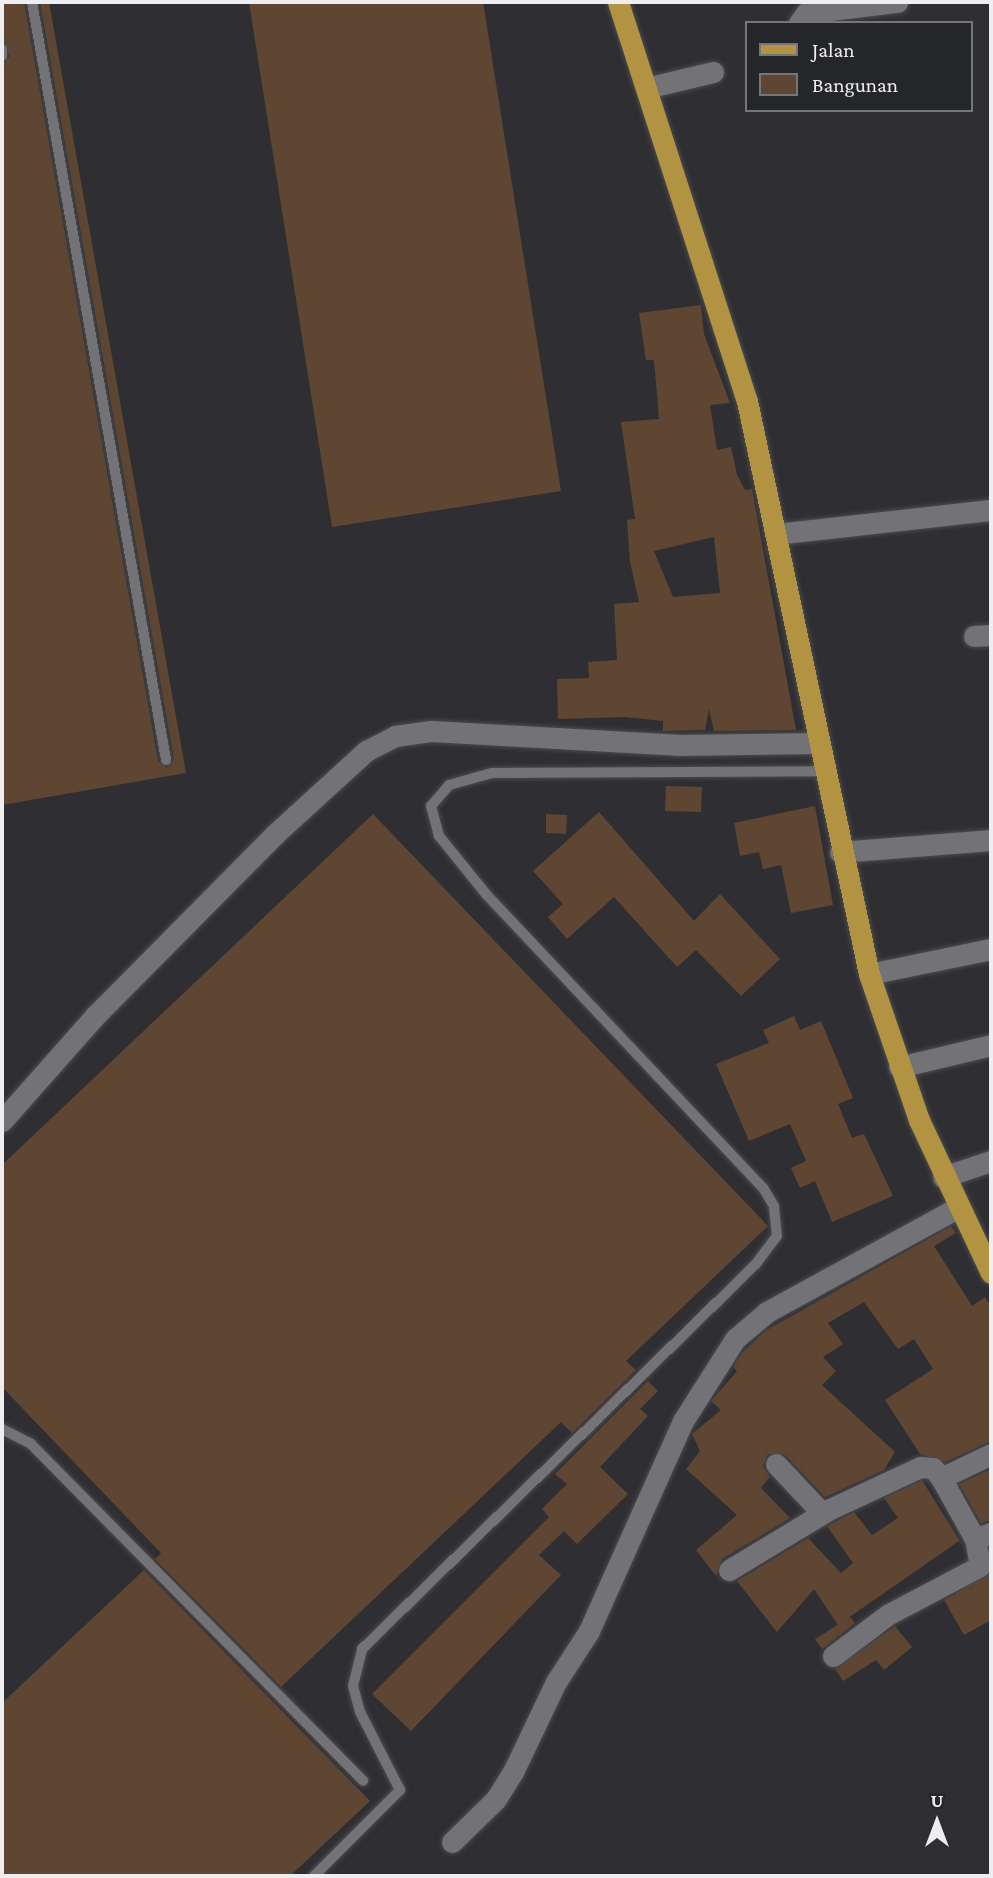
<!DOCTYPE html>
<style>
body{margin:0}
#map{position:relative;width:993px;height:1878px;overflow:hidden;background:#2f2f33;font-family:"Crimson Pro",serif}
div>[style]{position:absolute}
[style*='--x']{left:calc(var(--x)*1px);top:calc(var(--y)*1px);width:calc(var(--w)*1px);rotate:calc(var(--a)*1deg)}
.building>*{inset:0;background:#5f4632}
.roads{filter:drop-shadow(0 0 2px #4b4b4e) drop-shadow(0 0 2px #4b4b4e)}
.lane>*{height:10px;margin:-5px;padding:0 5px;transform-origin:5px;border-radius:5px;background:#737377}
.street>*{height:21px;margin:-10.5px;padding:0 10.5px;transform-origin:10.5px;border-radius:10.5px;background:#737377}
.primary>*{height:21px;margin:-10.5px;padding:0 10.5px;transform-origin:10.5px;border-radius:10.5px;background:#b19341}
span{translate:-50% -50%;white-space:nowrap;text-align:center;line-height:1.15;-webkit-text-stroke:7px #252629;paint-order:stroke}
.frame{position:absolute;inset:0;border:4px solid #eeeef0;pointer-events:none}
.legend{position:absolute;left:745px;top:21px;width:228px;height:91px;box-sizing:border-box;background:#252629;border:2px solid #757679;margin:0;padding:9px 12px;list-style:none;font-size:21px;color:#eeeef0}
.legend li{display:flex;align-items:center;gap:14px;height:35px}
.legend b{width:35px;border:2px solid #757679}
.north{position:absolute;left:902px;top:1787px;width:70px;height:70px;-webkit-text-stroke:5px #252629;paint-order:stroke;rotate:0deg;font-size:19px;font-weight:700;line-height:28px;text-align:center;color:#eeeef0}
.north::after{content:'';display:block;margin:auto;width:24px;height:32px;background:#eeeef0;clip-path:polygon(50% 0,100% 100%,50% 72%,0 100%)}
</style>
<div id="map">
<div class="building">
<div style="clip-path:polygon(2px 2px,24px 2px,158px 761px,167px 768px,174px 759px,40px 2px,49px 2px,186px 773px,2px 805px,2px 64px,10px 56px,2px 41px)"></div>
<div style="clip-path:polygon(249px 2px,483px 2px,561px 491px,332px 527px)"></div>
<div style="clip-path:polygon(evenodd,701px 305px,704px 334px,730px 403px,710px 405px,717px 450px,731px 447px,737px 475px,745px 490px,752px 489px,796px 730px,714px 731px,709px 709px,705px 730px,663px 731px,663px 721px,625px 717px,558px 719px,557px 679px,589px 678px,588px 662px,617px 660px,614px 604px,639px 602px,630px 562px,627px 520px,635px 519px,621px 422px,659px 419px,654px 360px,646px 360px,639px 313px,701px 305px,714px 537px,720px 593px,673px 597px,654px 551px,714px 537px)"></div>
<div style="clip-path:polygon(666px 786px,702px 787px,701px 812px,665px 811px)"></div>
<div style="clip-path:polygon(815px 806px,833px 905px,791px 913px,781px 865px,763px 869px,759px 852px,740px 856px,734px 823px)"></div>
<div style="clip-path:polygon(599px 812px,694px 921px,720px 894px,780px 959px,741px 996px,696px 950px,677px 967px,614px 897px,567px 939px,548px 917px,563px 904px,533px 871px)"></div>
<div style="clip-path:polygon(373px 814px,768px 1226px,626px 1361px,636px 1370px,572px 1433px,561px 1422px,281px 1687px,155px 1559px,161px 1553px,2px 1387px,2px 1165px)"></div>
<div style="clip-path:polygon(546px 814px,567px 815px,566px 834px,546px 833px)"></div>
<div style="clip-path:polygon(794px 1016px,800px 1030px,821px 1021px,853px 1098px,838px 1104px,852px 1138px,864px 1134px,893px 1196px,832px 1222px,815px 1181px,800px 1188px,791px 1168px,806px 1161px,790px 1124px,749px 1141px,716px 1064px,769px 1043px,763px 1030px)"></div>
<div style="clip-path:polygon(951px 1226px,956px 1233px,934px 1246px,972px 1306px,985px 1297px,991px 1306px,991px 1441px,945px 1462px,920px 1454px,885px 1400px,933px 1369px,914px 1339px,898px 1349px,864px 1302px,828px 1323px,843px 1344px,823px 1357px,836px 1371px,822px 1385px,895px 1452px,884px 1470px,825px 1497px,785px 1455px,768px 1454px,763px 1466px,770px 1477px,761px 1488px,790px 1518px,722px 1559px,716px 1576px,696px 1550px,737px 1515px,686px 1469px,700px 1451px,692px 1434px,721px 1410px,711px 1401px,737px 1371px,733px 1367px,742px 1353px,765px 1331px)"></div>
<div style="clip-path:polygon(648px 1381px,658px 1391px,640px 1409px,648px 1416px,600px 1467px,628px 1494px,577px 1544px,564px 1531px,539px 1555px,561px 1575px,411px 1731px,372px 1694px,549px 1517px,542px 1509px,567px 1484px,555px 1474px)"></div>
<div style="clip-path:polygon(989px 1470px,991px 1520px,981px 1523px,959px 1484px)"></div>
<div style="clip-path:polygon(922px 1480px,963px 1546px,959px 1541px,838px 1625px,814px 1589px,777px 1632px,737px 1581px,808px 1538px,841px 1573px,853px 1563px,827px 1526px,854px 1512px,872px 1535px,898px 1518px,884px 1498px)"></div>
<div style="clip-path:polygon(144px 1570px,370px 1801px,290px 1876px,2px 1876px,2px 1703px)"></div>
<div style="clip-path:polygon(991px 1572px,991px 1620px,964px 1635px,944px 1600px)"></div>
<div style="clip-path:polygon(850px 1617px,855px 1623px,822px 1649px,815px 1639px)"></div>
<div style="clip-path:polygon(895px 1626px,912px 1647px,884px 1670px,876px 1660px,843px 1681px,835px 1669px)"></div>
</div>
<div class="roads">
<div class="lane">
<div style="--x:32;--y:2;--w:770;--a:79.97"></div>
<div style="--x:2;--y:49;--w:7;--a:90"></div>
<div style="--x:2;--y:1429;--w:33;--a:27"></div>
<div style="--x:31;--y:1444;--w:473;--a:45.4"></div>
<div style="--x:314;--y:1876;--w:122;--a:-45"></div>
<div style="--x:400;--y:1790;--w:88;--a:-117.1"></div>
<div style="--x:360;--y:1712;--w:27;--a:-105"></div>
<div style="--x:353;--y:1686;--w:38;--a:-76"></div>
<div style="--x:362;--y:1649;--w:549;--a:-44.34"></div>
<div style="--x:755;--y:1265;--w:36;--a:-53"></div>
<div style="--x:777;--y:1236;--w:30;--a:-96"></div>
<div style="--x:774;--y:1206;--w:21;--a:-121"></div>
<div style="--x:763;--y:1188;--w:404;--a:-133.3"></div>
<div style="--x:486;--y:894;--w:75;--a:-129"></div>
<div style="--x:439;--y:836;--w:31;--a:-105"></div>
<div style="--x:431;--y:806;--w:28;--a:-49"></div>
<div style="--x:449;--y:785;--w:45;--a:-15.6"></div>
<div style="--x:492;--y:773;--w:333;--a:-0.3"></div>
</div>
<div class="street">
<div style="--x:799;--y:23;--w:12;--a:-55"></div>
<div style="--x:806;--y:13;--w:92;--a:-6.9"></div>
<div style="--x:646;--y:88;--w:69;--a:-13.4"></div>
<div style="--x:776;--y:534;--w:216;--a:-6.4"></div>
<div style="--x:974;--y:636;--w:17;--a:-3"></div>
<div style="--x:840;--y:852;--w:151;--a:-4.5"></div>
<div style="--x:869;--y:974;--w:125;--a:-11.6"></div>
<div style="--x:899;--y:1067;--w:95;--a:-13.4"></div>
<div style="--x:2;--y:1121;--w:140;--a:-48.5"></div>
<div style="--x:95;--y:1016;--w:255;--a:-45.3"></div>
<div style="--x:274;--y:835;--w:125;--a:-42.4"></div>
<div style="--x:366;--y:751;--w:33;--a:-27"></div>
<div style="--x:395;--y:736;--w:36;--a:-8"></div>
<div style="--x:431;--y:731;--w:247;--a:3.2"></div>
<div style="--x:678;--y:745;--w:140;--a:-0.8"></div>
<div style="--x:943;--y:1177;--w:51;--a:-18.4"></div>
<div style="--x:776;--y:1464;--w:67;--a:46.8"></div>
<div style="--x:941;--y:1478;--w:55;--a:-25.6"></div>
<div style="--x:729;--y:1570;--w:118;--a:-31.1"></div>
<div style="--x:830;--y:1509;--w:99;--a:-25"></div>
<div style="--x:920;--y:1467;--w:13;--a:4"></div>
<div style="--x:933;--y:1468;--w:13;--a:51"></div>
<div style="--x:941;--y:1478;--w:70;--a:60.9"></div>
<div style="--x:975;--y:1539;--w:17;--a:-21"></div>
<div style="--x:833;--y:1656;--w:70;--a:-36.9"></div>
<div style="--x:889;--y:1614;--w:103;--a:-27.8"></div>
<div style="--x:980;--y:1566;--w:27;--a:-100"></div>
<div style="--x:452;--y:1842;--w:62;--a:-44.3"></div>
<div style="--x:496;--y:1799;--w:32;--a:-58"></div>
<div style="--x:513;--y:1772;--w:100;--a:-64.5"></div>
<div style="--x:556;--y:1682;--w:61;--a:-57.1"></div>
<div style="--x:589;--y:1631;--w:230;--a:-65.9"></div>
<div style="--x:683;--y:1421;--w:97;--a:-57.6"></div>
<div style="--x:735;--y:1339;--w:42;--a:-40.2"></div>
<div style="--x:767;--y:1312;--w:217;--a:-28.7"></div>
</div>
<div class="primary">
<div style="--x:618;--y:2;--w:419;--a:72.1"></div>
<div style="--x:747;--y:401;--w:586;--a:77.98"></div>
<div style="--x:869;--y:974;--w:154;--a:71.1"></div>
<div style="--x:919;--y:1120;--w:169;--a:64.8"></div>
</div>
</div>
<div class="frame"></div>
<ul class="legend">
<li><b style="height:9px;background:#b19341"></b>Jalan</li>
<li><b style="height:19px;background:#5f4632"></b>Bangunan</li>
</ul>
<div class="north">U</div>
</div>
